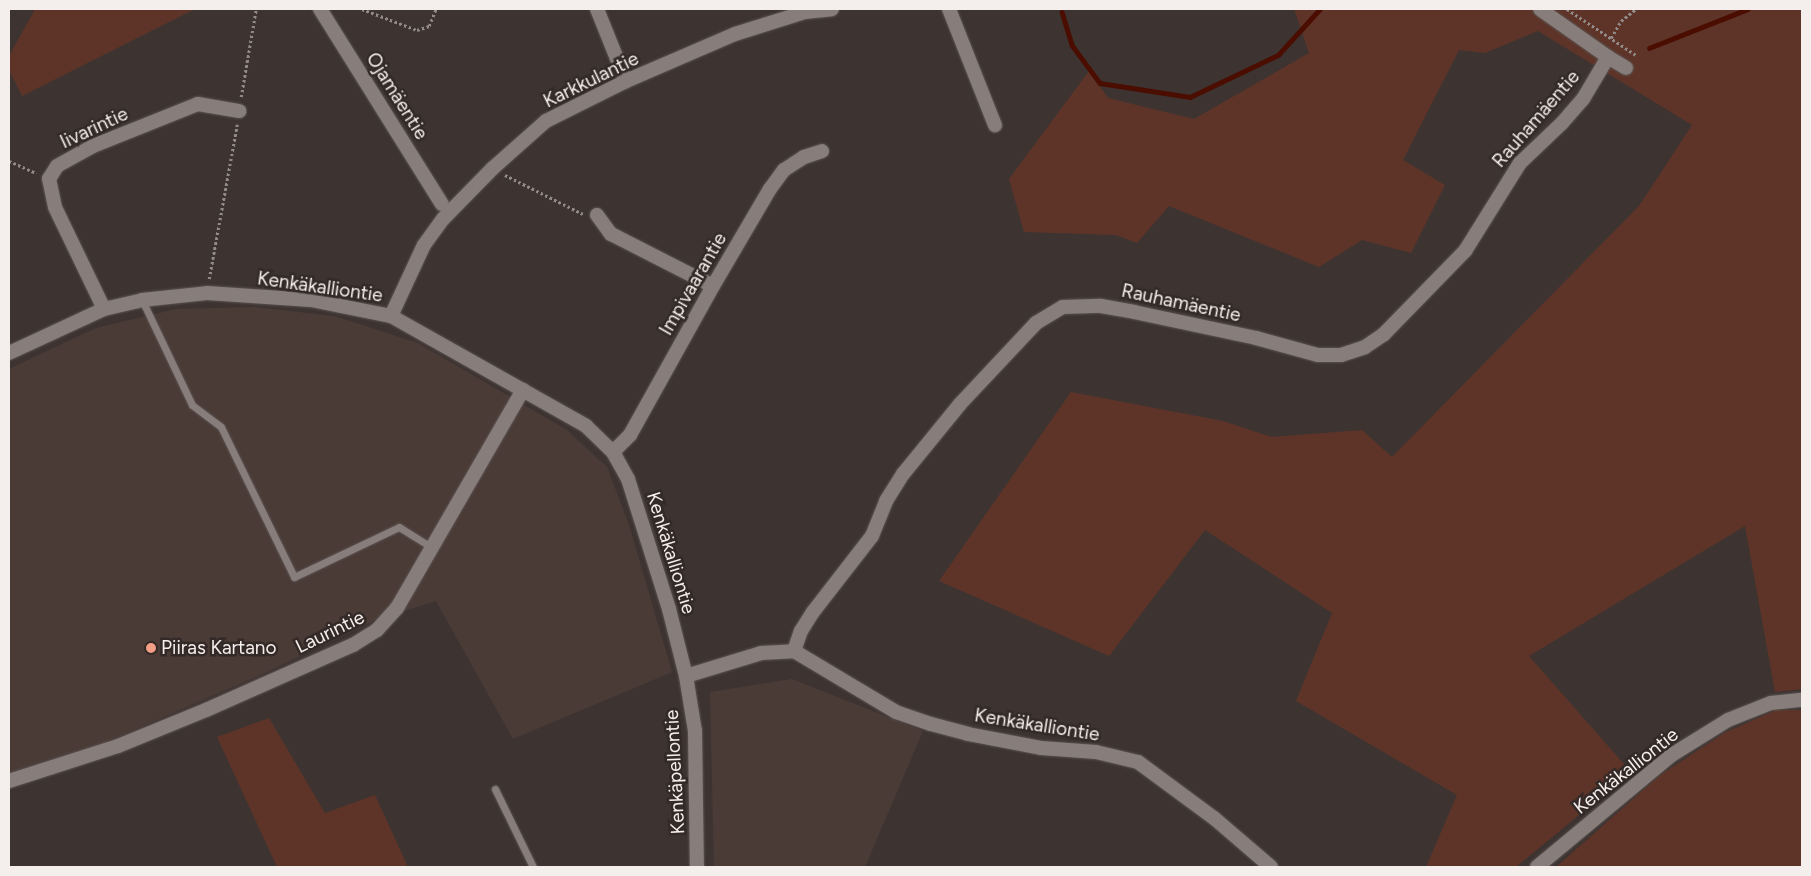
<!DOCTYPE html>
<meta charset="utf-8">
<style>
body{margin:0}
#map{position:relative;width:1811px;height:876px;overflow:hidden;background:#3d3432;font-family:Figtree,sans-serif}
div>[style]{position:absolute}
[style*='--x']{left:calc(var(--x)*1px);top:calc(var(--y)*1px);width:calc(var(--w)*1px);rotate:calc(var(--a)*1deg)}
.built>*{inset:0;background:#4b3b37}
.green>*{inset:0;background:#5e3428}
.stream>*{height:4.5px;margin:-2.25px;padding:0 2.25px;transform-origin:2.25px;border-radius:2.25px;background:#4b0d00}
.path>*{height:2.5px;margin-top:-1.25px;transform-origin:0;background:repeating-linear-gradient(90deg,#928a88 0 2.5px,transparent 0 5px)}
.roads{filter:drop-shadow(0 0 1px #5a5351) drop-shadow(0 0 1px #5a5351)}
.service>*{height:7px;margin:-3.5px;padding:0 3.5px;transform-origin:3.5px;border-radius:3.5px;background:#877d7a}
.minor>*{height:14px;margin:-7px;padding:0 7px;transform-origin:7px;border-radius:7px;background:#877d7a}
.dots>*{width:14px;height:14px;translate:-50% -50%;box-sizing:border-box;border:2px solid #332a28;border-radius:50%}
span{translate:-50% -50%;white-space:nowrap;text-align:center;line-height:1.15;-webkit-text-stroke:5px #332a28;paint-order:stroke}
.street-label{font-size:19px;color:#f4eeec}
.poi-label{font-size:19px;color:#f4eeec}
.left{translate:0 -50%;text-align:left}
.frame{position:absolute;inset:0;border:10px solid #f4eeec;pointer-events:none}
</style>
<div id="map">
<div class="built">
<div style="clip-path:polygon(253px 307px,334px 316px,418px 343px,567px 430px,607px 467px,629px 525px,672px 672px,513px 739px,436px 601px,376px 620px,265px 673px,104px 743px,9px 773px,9px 369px,96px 328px,176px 309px)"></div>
<div style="clip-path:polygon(792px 679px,923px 731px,865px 867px,714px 867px,710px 692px)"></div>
</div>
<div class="green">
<div style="clip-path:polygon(35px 9px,195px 9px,22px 96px,9px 70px,9px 56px)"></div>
<div style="clip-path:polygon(1294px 9px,1802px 9px,1802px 689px,1775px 692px,1745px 526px,1529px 656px,1631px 772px,1516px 867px,1426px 867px,1457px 795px,1296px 701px,1332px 613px,1205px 530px,1109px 656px,939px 581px,1071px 392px,1223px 421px,1272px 437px,1362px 430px,1392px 457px,1639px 206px,1692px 125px,1538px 31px,1485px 53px,1459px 50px,1403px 160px,1445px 185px,1411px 253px,1362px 240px,1319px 267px,1169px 206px,1137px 243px,1116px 235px,1024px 232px,1009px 179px,1089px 71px,1108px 98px,1194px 119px,1309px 53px)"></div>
<div style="clip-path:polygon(1776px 710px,1802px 710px,1802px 867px,1556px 867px,1659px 776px,1724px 733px)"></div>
<div style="clip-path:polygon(269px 718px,325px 813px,375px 795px,408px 867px,277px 867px,217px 737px)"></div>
</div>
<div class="stream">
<div style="--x:1062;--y:12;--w:34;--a:73"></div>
<div style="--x:1072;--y:45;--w:47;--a:53.6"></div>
<div style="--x:1100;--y:83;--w:91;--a:8.8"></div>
<div style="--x:1190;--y:97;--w:98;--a:-25.5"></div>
<div style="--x:1278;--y:55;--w:62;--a:-47.6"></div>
<div style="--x:1649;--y:48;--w:106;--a:-21.5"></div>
</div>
<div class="path">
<div style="--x:362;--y:9;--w:59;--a:20.9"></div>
<div style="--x:417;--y:30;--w:13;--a:-18"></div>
<div style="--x:429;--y:26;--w:18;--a:-68"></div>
<div style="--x:1567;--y:9;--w:83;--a:33.7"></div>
<div style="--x:1611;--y:38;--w:20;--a:-60"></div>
<div style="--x:1621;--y:21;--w:19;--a:-39"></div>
<div style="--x:241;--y:97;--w:89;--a:-80.3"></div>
<div style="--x:9;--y:161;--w:30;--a:24"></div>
<div style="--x:505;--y:175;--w:87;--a:26.6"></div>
<div style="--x:209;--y:279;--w:157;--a:-79.7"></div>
</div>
<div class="roads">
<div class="service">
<div style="--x:142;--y:300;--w:116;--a:64.5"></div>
<div style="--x:192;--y:405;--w:36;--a:37"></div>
<div style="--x:221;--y:427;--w:167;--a:64"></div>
<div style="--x:294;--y:577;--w:116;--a:-25.5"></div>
<div style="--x:399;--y:527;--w:38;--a:32"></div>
<div style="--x:495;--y:789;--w:87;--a:64"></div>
</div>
<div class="minor">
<div style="--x:320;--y:9;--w:230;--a:58"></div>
<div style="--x:597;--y:9;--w:78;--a:68.1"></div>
<div style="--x:949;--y:9;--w:125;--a:68.4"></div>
<div style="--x:1608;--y:57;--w:21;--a:31"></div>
<div style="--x:597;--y:215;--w:24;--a:54"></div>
<div style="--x:611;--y:234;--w:114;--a:27"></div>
<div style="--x:104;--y:309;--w:113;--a:-115.7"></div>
<div style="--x:55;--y:207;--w:29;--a:-102"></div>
<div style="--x:49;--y:179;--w:15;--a:-58"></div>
<div style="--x:57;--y:166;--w:41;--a:-29.1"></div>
<div style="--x:93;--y:146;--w:113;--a:-21.8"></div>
<div style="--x:198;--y:104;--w:42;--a:9.7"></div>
<div style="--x:391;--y:316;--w:78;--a:-65.1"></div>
<div style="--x:424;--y:245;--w:32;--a:-54"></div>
<div style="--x:443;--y:219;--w:71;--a:-45.6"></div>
<div style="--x:493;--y:168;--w:71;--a:-41.6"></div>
<div style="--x:546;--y:121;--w:89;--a:-26.6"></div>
<div style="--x:626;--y:81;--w:119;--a:-23.3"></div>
<div style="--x:735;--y:34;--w:73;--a:-17.4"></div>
<div style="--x:805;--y:12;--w:27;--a:-6"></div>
<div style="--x:9;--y:353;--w:105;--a:-24.9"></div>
<div style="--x:104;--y:309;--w:39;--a:-13"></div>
<div style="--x:142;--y:300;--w:65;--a:-6.1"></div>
<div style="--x:207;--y:293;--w:104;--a:3.9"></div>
<div style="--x:311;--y:300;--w:82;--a:11.3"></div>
<div style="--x:391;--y:316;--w:224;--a:29.4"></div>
<div style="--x:586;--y:426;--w:37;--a:44"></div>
<div style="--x:613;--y:452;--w:31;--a:61"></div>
<div style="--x:628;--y:479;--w:136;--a:72.5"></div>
<div style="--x:669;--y:609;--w:69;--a:75.8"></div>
<div style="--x:686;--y:676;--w:78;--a:-17"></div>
<div style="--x:761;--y:653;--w:33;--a:-3"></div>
<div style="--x:794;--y:651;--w:119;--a:30.9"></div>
<div style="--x:896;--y:712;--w:37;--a:19"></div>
<div style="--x:931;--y:724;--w:38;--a:15"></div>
<div style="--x:968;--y:734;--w:74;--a:10.9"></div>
<div style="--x:1041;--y:748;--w:55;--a:4.2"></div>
<div style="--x:1096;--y:752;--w:43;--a:13.4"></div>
<div style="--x:1138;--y:762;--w:94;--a:36.4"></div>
<div style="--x:1214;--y:818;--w:75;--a:40.7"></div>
<div style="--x:613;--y:452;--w:24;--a:-45"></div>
<div style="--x:630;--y:435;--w:171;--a:-60.9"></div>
<div style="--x:713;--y:286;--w:113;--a:-59.6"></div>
<div style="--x:770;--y:189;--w:24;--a:-54"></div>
<div style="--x:784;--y:170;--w:24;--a:-33"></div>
<div style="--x:804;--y:157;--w:19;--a:-18"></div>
<div style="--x:794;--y:651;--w:21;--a:-71"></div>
<div style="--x:801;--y:631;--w:22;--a:-58"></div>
<div style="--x:813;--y:612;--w:96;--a:-52.2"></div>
<div style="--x:872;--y:536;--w:38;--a:-68"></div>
<div style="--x:886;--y:501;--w:32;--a:-58"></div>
<div style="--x:903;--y:474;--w:90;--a:-50.8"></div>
<div style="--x:960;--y:404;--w:111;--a:-46.8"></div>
<div style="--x:1036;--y:323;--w:31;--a:-31"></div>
<div style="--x:1063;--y:307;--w:38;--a:-2"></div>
<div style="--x:1101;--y:306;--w:34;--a:10"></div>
<div style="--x:1134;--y:312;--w:125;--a:12"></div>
<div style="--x:1256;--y:338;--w:64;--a:15.3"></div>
<div style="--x:1318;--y:355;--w:23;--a:0"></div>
<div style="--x:1341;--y:355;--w:25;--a:-18"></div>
<div style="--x:1365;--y:347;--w:23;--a:-34"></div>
<div style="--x:1384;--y:334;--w:116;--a:-45.7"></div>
<div style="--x:1465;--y:251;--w:104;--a:-58"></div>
<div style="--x:1520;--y:163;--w:58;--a:-43.6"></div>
<div style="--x:1562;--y:123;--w:32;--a:-49"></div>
<div style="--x:1583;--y:99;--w:49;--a:-59.2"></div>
<div style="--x:1608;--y:57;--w:83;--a:-144.8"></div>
<div style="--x:686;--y:676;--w:56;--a:80.7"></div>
<div style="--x:695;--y:731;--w:136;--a:89.2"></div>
<div style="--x:9;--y:781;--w:114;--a:-17.8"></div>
<div style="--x:118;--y:746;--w:95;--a:-22.2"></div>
<div style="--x:206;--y:710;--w:161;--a:-23.9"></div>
<div style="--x:353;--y:645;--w:28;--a:-32"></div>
<div style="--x:377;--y:630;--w:30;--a:-48"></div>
<div style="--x:397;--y:608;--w:252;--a:-60"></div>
<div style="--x:1537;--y:867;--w:173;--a:-39.8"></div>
<div style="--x:1670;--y:756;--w:68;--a:-31.8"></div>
<div style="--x:1728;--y:720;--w:46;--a:-21.6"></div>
<div style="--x:1771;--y:703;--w:31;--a:-6"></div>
</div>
</div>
<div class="dots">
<div style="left:151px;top:648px;background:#f49e86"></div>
</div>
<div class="street-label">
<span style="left:591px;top:80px;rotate:-26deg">Karkkulantie</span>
<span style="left:397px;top:96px;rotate:58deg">Ojamäentie</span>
<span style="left:1536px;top:119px;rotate:-49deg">Rauhamäentie</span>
<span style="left:94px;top:128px;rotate:-25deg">Iivarintie</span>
<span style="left:693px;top:284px;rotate:-60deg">Impivaarantie</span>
<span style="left:320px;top:287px;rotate:8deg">Kenkäkalliontie</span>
<span style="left:1181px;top:303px;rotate:12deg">Rauhamäentie</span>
<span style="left:671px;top:553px;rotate:73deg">Kenkäkalliontie</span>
<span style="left:330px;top:632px;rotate:-26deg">Laurintie</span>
<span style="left:1037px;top:725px;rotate:9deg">Kenkäkalliontie</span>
<span style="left:1626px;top:771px;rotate:-38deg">Kenkäkalliontie</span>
<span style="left:675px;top:772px;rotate:-93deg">Kenkäpellontie</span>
</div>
<div class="poi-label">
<span class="left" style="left:161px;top:648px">Piiras Kartano</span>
</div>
<div class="frame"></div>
</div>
